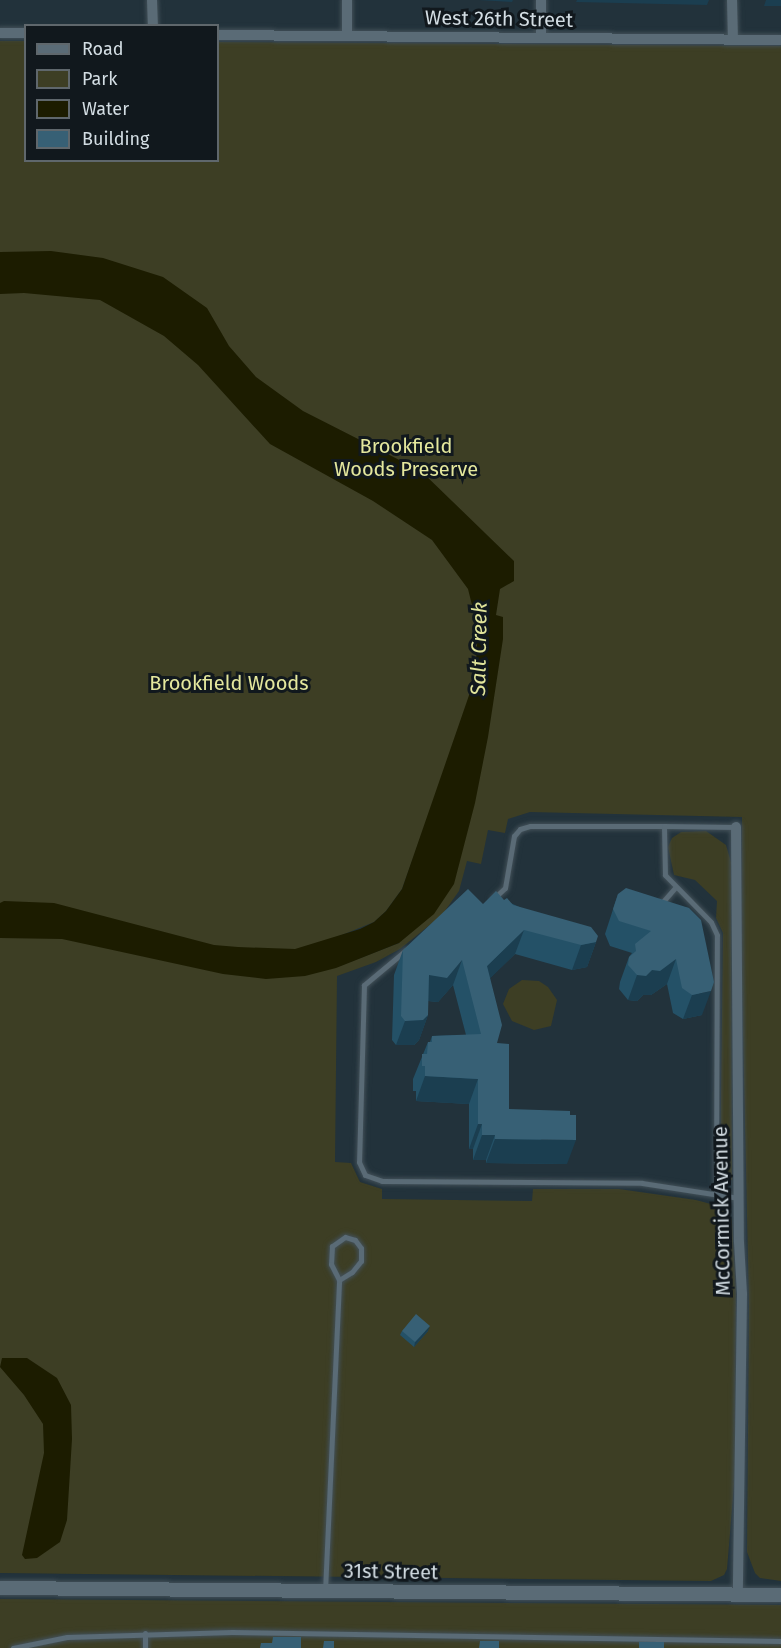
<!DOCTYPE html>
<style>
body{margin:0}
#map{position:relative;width:781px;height:1648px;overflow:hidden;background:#22323b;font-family:"Fira Sans",sans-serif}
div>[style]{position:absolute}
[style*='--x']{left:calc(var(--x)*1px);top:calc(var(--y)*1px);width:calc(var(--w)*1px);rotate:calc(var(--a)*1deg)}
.green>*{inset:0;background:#3d3e24}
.water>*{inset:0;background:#1c1c00}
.roads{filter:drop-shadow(0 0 2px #425058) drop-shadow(0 0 2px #425058)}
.lane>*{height:5px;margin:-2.5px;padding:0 2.5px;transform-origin:2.5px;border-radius:2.5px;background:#5a6b76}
.street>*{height:10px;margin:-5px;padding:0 5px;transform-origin:5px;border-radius:5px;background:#5a6b76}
.secondary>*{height:14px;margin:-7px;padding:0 7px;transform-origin:7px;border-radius:7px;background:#5a6b76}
.wall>*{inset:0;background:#245167}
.shaded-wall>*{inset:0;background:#1b3e50}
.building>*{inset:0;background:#376075}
span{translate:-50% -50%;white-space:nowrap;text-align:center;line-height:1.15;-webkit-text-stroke:6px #11181d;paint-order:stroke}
.street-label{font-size:20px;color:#d3dde3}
.park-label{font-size:20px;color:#e4e79d}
.water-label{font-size:21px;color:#e1e49a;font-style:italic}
.legend{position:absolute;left:24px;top:24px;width:195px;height:138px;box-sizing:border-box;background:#11181d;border:2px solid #5f676c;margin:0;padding:8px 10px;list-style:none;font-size:18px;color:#d3dde3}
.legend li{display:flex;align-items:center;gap:12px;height:30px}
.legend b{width:30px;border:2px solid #5f676c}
</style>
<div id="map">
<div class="green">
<div style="clip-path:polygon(evenodd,0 41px,25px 41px,26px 160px,218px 160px,218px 42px,781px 46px,781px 1581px,760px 1578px,755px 1573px,747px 1552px,749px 1306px,741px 944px,742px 817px,530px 812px,508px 819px,505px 833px,488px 830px,481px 864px,467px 861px,459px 891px,442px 915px,400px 949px,376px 962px,337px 976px,335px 1162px,351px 1163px,360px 1182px,382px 1189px,382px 1199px,532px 1201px,533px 1189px,619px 1189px,696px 1200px,718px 1206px,728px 1215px,732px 1220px,736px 1291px,735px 1473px,727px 1569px,724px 1575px,711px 1581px,0 1573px,0 41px,430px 811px,399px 943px,337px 967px,337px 937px,374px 922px,386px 911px,402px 889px,430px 811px)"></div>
<div style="clip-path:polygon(706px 831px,726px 845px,731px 862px,732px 1180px,726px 1181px,720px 1171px,723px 933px,716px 918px,717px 901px,695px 880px,674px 875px,668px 847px,672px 838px,681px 832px)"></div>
<div style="clip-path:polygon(522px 980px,539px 981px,548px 987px,557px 1000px,551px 1026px,534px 1030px,512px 1021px,503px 1004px,509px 989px)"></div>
<div style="clip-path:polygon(0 1599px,781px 1605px,781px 1648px,0 1648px)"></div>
</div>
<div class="water">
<div style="clip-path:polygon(51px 251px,103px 258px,163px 277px,207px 308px,229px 346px,256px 377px,303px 411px,421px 471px,514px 561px,514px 581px,500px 589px,496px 615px,503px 617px,503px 639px,488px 737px,475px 803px,454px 884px,434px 914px,399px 943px,336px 968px,305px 976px,266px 979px,223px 974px,62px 939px,0 938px,0 903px,4px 901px,54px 903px,214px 945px,238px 947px,295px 949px,360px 929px,374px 922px,386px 911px,402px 889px,475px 678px,478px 629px,468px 589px,432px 540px,373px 501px,270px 444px,198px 365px,164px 336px,100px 300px,24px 293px,0 294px,0 252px)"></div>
<div style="clip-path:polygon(2px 1358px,27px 1358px,57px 1378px,71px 1405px,72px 1439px,67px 1520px,60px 1542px,37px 1558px,25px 1559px,22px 1555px,44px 1453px,43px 1424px,24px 1395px,0 1367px)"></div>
</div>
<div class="roads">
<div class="lane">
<div style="--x:493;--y:899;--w:16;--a:-43"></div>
<div style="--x:505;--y:888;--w:53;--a:-80.2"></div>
<div style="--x:514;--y:836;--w:9;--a:-49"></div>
<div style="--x:520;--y:829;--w:10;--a:-17"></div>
<div style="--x:530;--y:826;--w:134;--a:0"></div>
<div style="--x:660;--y:905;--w:23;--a:-49"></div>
<div style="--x:406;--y:950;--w:55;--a:140.2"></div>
<div style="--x:364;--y:985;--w:177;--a:91.6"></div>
<div style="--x:359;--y:1162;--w:14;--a:65"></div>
<div style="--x:365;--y:1175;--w:18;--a:19"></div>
<div style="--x:382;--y:1181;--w:260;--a:0.4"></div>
<div style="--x:642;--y:1183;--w:98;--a:8.8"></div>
<div style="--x:716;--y:1195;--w:260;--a:-89.8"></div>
<div style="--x:717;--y:935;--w:14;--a:-115"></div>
<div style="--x:711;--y:922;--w:66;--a:-134.4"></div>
<div style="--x:665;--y:875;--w:49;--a:-91.2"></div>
<div style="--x:664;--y:826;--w:72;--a:0.8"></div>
<div style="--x:325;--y:1591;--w:311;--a:-87.4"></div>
<div style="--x:339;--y:1280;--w:15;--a:-32"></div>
<div style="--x:352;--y:1272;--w:14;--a:-51"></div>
<div style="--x:361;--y:1261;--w:13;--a:-90"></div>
<div style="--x:361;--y:1248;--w:10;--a:-127"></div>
<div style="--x:355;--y:1240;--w:10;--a:-163"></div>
<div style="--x:345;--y:1237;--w:16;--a:145"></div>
<div style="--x:332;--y:1246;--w:18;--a:93"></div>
<div style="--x:331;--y:1264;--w:18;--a:63"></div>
<div style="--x:145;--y:1633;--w:15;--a:90"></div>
<div style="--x:13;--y:1648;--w:55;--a:-11.5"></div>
<div style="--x:67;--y:1637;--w:165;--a:-1.7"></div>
<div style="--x:232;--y:1632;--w:549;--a:0.94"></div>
</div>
<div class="street">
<div style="--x:152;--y:0;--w:26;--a:88"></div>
<div style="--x:347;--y:0;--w:35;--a:90"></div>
<div style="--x:541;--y:0;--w:37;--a:90"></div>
<div style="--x:732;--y:0;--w:40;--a:88.6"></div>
<div style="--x:0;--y:33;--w:26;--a:0"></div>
<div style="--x:218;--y:35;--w:563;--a:0.51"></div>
<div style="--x:736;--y:827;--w:415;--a:89.6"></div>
<div style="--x:739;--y:1242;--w:52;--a:86.7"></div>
<div style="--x:742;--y:1294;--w:301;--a:90.8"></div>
</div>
<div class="secondary">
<div style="--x:0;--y:1588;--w:781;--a:0.51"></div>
</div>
</div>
<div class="wall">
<div style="clip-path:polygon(618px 894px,689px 908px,702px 1015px,683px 1019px,673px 1013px,667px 984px,651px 995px,643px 995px,637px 1001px,628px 1000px,619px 989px,620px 982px,629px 957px,632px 953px,610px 946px,605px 934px)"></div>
<div style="clip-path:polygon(504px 900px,596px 942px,587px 967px,572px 970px,515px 954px,490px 978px,497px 1043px,509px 1109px,567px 1164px,486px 1163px,486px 1160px,473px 1160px,473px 1149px,469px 1149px,469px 1104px,416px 1101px,416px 1091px,413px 1091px,413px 1079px,428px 1042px,430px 1042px,432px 1036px,466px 1035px,453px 985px,438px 1002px,428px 1001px,428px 1015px,419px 1040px,414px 1045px,396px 1045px,392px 1040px,394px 975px,403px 950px,483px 904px)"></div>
<div style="clip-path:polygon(402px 1331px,428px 1331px,414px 1347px,400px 1335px)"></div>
</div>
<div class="shaded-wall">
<div style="clip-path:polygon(479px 0,513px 0,512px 2px)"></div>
<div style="clip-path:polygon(577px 0,709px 0,707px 5px,576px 2px)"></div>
<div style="clip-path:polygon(766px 0,781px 0,781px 6px,764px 6px)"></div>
<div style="clip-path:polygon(524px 930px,515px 954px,478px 990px,487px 966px)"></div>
<div style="clip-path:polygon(596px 942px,587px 967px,572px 970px,581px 945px)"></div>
<div style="clip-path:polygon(676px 959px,667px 984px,651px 995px,643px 995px,637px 1001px,628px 1000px,637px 975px,652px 970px)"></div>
<div style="clip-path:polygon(462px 960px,453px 985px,438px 1002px,420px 1000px,429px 975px)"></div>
<div style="clip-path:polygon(711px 991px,702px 1015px,683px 1019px,692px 995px)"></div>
<div style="clip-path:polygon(428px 1015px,419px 1040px,414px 1045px,396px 1045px,405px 1021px)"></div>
<div style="clip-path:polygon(425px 1076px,478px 1079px,469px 1104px,416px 1101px)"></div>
<div style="clip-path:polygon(478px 1124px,482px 1124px,473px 1149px,469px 1149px)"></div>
<div style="clip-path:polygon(482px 1135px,495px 1135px,486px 1160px,473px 1160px)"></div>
<div style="clip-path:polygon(495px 1139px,576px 1140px,567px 1164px,486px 1163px)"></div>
<div style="clip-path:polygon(430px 1326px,428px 1331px,414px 1347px,415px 1342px)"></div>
</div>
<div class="building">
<div style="clip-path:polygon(626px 888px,689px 908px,701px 920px,714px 982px,711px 991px,692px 995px,682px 988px,676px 959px,660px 971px,652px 970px,646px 976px,637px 975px,628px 965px,629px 957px,636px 951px,635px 944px,651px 931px,619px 921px,613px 909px,618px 894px)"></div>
<div style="clip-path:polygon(468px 889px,483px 904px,496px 891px,504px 900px,507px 898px,513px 905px,591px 927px,598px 936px,596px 942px,581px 945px,524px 930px,487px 966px,502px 1025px,497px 1043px,509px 1044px,509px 1109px,570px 1111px,570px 1115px,576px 1115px,576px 1140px,495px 1139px,495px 1135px,482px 1135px,482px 1124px,478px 1124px,478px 1079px,425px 1076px,425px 1066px,422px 1066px,422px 1054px,427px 1054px,428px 1042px,432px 1042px,432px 1036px,481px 1034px,462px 960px,447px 978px,429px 975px,428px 1015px,423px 1020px,405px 1021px,401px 1016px,403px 950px)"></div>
<div style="clip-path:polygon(416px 1314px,430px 1326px,415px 1342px,402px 1331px)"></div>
<div style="clip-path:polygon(273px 1637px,301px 1637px,301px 1648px,260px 1648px,261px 1643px,272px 1643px)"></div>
<div style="clip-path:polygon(324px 1641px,334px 1641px,334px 1648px,323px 1648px)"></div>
<div style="clip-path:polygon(480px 1641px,499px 1641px,499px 1648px,479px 1648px)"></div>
<div style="clip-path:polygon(639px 1642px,664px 1642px,664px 1648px,639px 1648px)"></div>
</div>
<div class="street-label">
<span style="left:499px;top:19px;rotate:1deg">West 26th Street</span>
<span style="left:722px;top:1211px;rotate:-91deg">McCormick Avenue</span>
<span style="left:391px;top:1572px;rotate:1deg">31st Street</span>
</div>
<div class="park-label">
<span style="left:406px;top:458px">Brookfield<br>Woods Preserve</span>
<span style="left:229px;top:683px">Brookfield Woods</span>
</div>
<div class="water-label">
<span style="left:479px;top:649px;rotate:-89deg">Salt Creek</span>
</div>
<ul class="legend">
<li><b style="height:8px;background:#5a6b76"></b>Road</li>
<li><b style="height:16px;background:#3d3e24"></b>Park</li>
<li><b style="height:16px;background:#1c1c00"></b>Water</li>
<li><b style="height:16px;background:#376075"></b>Building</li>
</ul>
</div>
